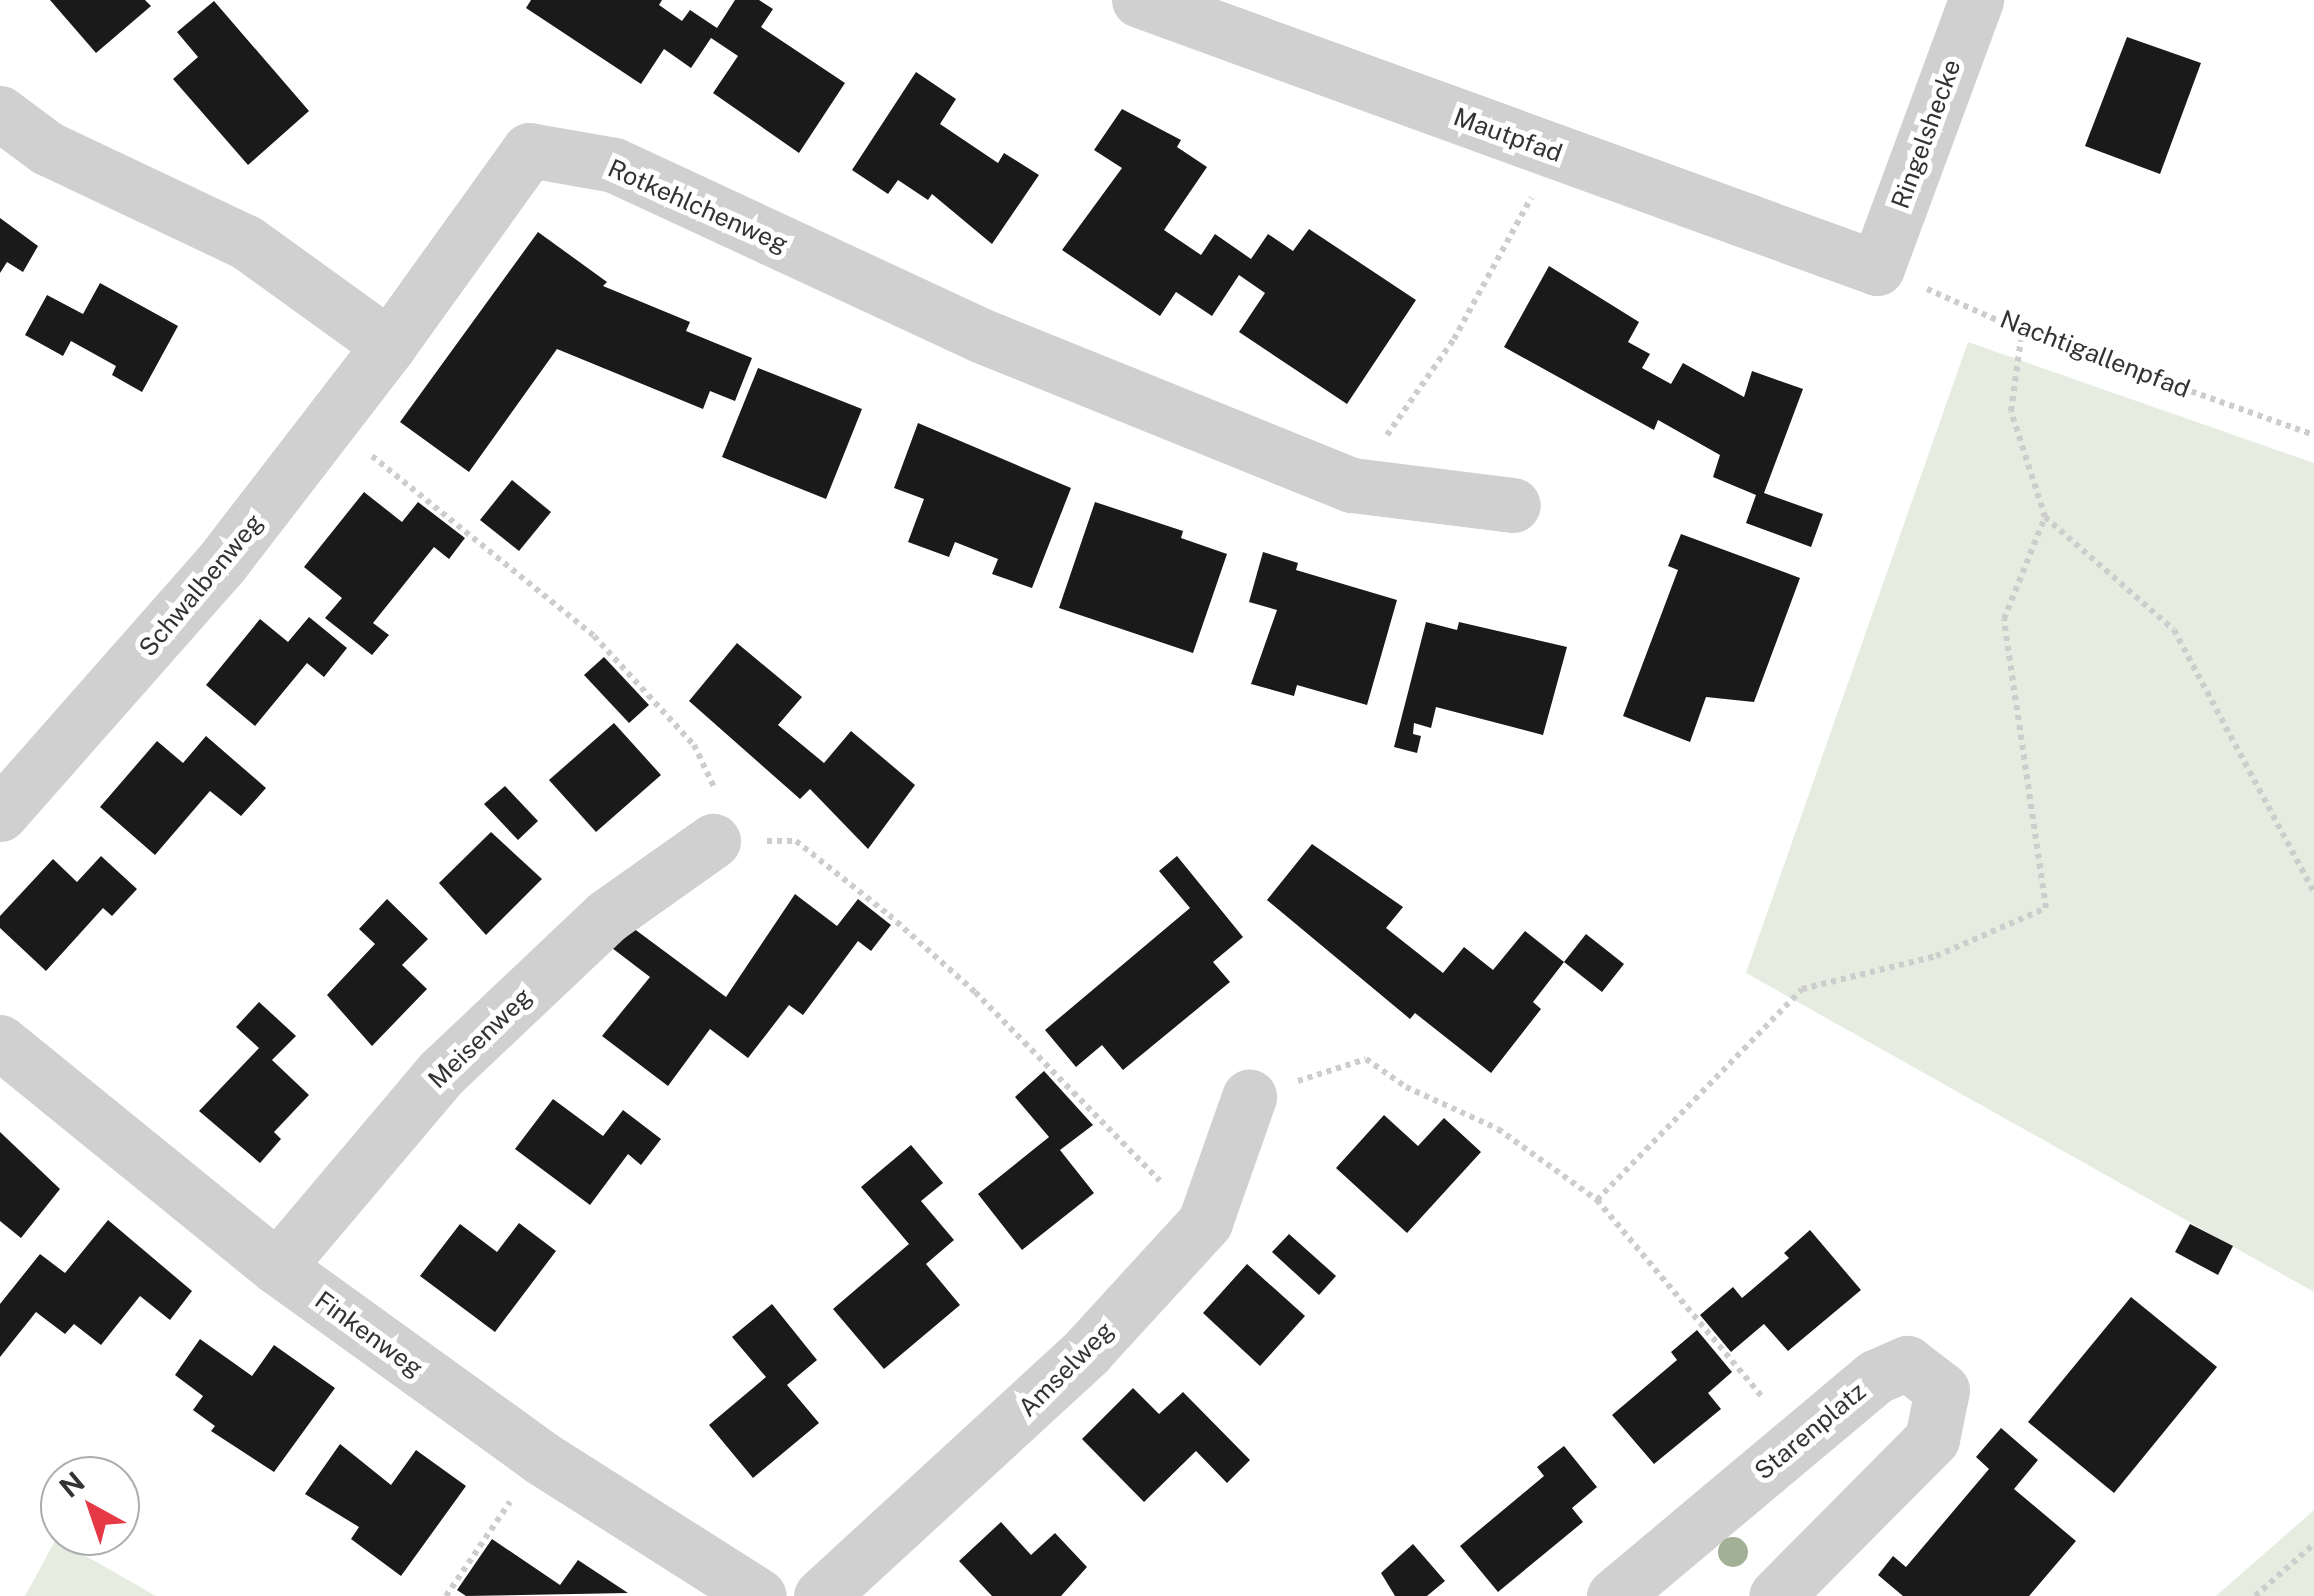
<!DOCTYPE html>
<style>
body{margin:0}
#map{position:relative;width:2314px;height:1596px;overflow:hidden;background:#fff;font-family:"Public Sans",sans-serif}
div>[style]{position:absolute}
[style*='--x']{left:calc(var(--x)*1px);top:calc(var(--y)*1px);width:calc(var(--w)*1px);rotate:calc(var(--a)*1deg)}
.green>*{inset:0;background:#e6ecdf}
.building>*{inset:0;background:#1a1a1a}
.path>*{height:6px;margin-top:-3px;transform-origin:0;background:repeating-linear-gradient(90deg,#cdcdcd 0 5px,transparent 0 10px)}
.minor>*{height:55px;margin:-27.5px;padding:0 27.5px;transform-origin:27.5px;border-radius:27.5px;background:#d0d0d0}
.trees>*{width:30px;height:30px;margin:-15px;border-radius:50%;background:#a2b095}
span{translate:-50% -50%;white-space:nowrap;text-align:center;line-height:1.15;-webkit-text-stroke:10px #fff;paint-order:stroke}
.street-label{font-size:25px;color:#333}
.north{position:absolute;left:40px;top:1456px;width:100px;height:100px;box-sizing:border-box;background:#fff;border:2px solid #adadad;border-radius:50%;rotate:320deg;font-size:28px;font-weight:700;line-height:40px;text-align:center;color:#333}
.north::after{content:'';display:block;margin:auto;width:35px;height:45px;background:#e63946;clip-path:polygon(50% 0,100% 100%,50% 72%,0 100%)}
</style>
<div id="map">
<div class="green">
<div style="clip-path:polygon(1968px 342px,2314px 463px,2314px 1292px,1746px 973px)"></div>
<div style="clip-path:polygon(2314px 1510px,2314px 1596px,2216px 1596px)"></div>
<div style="clip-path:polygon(56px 1539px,156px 1596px,25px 1596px)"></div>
</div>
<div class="building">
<div style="clip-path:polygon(50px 0,145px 0,151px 6px,96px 53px)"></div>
<div style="clip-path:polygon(531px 0,662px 0,659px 5px,682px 21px,690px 10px,717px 28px,735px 0,759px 0,773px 9px,761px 27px,845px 83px,799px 153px,713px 93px,738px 56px,711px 38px,691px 68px,664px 49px,641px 84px,526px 8px)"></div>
<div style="clip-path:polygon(214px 1px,309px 111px,248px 165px,173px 79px,198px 57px,177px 32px)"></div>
<div style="clip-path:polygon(2127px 37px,2201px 63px,2160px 174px,2085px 146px)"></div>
<div style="clip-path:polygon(916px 72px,956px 99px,940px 124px,998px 163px,1004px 153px,1039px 175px,992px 244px,932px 194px,928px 200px,898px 180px,888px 194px,852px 170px)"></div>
<div style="clip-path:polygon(1122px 109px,1181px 140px,1177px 147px,1207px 167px,1164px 230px,1201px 255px,1215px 234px,1251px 259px,1268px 234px,1293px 251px,1309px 229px,1416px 300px,1347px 404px,1239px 332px,1265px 293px,1239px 275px,1212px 316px,1176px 292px,1160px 316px,1062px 250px,1122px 168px,1094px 150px)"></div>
<div style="clip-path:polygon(0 218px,38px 246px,23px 272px,7px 262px,0 273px)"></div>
<div style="clip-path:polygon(538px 232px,607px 282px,603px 286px,690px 322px,686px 331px,752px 358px,735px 401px,710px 391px,703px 409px,557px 349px,469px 472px,400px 422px)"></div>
<div style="clip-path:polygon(1549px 266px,1639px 322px,1628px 342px,1650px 354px,1642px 368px,1671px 384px,1683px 363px,1744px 397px,1752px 371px,1803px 389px,1764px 493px,1823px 514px,1811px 547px,1746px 523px,1756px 495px,1713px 477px,1720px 455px,1658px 420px,1654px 430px,1504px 347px)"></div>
<div style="clip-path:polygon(100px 283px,178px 326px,142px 392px,112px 375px,116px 366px,71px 341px,63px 356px,25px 335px,47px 295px,83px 314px)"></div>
<div style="clip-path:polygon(758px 368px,862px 409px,826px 499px,722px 457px)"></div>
<div style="clip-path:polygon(918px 423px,1071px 488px,1032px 588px,992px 574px,998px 559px,955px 542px,949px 557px,908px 542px,924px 499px,894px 488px)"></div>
<div style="clip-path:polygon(512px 480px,551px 512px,519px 551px,480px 520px)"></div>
<div style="clip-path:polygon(364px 492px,402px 522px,418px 502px,465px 538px,449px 559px,434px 547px,373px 623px,389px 635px,372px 655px,325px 618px,342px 598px,304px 567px)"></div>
<div style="clip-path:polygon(1095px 502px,1183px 531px,1181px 538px,1227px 554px,1193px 653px,1059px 608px)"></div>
<div style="clip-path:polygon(1681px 534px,1800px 578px,1754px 702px,1706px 697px,1690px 742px,1623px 716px,1678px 570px,1668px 566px)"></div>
<div style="clip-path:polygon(1263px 552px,1298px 563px,1296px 570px,1397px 600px,1367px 705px,1297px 685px,1294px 696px,1251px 684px,1277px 610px,1249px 602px)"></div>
<div style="clip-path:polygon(309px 617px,347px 648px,324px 677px,307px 663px,255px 726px,206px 685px,260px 619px,288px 642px)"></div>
<div style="clip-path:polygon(1426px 622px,1457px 630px,1459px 622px,1567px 647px,1543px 735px,1436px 707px,1431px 728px,1414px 723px,1413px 734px,1421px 736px,1417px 753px,1394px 747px)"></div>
<div style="clip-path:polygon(737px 643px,802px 697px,778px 725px,824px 763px,851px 731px,915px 785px,868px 849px,810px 789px,800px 799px,689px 701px)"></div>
<div style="clip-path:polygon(604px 657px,649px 705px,629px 723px,584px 675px)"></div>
<div style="clip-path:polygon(614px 723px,661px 775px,596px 832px,549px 780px)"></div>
<div style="clip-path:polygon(206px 736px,266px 788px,241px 816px,210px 791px,155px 855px,100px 807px,157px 741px,183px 763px)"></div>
<div style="clip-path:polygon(505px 786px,538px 821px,518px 840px,484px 804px)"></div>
<div style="clip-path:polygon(491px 832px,542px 879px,486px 935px,439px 883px)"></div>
<div style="clip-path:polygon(1312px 844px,1403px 907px,1386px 928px,1443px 973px,1464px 947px,1493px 970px,1525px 931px,1564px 962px,1586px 934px,1624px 964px,1602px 992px,1564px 962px,1533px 1002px,1541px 1009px,1491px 1073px,1415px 1013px,1410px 1019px,1267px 900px)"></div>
<div style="clip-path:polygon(101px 856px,137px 889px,112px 916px,103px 908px,46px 971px,0 928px,0 916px,53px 859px,77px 882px)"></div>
<div style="clip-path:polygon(1177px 856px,1243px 937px,1213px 962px,1230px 982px,1123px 1070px,1102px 1045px,1076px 1067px,1045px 1030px,1190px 908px,1159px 871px)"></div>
<div style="clip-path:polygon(795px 894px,837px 926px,858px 899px,891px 925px,871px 951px,858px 941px,803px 1015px,789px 1005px,748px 1058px,710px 1029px,668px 1086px,602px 1036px,650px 977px,612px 948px,629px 925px,726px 997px)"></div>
<div style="clip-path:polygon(387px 899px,428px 939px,402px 965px,427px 989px,372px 1046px,327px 995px,375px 944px,359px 929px)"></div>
<div style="clip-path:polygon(259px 1002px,296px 1036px,272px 1060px,309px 1095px,274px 1132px,281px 1139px,260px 1163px,199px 1111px,259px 1048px,236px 1027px)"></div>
<div style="clip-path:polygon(1044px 1071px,1093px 1125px,1060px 1150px,1094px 1193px,1022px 1250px,978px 1194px,1049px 1137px,1015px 1097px)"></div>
<div style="clip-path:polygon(553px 1099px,603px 1136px,623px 1110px,661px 1139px,641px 1165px,628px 1154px,590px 1205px,515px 1149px)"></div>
<div style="clip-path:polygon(1384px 1115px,1418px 1146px,1444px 1118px,1481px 1152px,1407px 1233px,1336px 1168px)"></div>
<div style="clip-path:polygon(0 1132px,60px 1189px,21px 1238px,0 1221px)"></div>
<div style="clip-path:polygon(911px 1145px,943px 1183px,921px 1201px,954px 1240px,926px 1264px,960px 1305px,884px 1369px,833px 1309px,909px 1244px,861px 1187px)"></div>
<div style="clip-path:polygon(108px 1220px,192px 1291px,170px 1320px,140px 1296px,101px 1345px,74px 1324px,65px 1334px,36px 1312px,0 1357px,0 1304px,40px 1254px,65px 1273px)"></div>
<div style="clip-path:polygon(519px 1223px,556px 1251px,495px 1332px,420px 1276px,460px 1224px,497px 1252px)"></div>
<div style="clip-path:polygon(2190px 1224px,2233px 1246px,2218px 1275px,2175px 1252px)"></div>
<div style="clip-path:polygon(1810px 1230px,1861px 1290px,1788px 1351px,1764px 1324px,1731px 1352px,1700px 1315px,1733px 1287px,1742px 1298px,1789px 1258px,1784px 1253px)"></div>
<div style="clip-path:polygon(1289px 1234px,1336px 1276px,1319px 1295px,1272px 1252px)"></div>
<div style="clip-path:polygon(1247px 1264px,1305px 1316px,1260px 1366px,1203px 1313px)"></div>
<div style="clip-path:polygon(2131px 1297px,2217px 1367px,2114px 1493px,2028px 1422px)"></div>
<div style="clip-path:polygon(772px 1304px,817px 1360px,787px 1385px,819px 1423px,753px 1478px,709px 1425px,766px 1377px,732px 1337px)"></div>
<div style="clip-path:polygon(1697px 1330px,1732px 1372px,1708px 1393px,1721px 1409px,1654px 1464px,1612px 1415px,1677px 1360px,1671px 1352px)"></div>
<div style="clip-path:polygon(200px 1339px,252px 1376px,274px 1345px,335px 1388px,274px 1472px,211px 1431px,215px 1426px,193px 1410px,203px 1396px,175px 1375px)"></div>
<div style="clip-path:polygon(1133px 1388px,1159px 1414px,1183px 1392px,1250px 1460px,1227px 1483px,1196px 1451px,1144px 1502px,1082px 1439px)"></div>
<div style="clip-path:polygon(2001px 1428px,2038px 1460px,2014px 1489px,2076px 1541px,2029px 1596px,1903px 1596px,1878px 1575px,1893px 1556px,1906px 1567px,1989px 1469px,1976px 1457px)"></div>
<div style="clip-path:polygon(340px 1444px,391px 1485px,416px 1450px,466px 1486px,401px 1576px,351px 1539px,359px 1527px,305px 1494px)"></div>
<div style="clip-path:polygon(1564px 1446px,1597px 1487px,1572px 1508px,1583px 1522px,1498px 1592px,1460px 1546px,1544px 1476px,1537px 1467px)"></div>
<div style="clip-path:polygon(1001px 1522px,1031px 1555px,1055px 1533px,1087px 1567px,1061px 1596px,992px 1596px,959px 1561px)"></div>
<div style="clip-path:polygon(492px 1539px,560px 1585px,578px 1560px,628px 1593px,466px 1596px,457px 1590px)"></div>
<div style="clip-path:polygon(1413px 1544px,1445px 1581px,1427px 1596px,1395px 1596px,1381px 1573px)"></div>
</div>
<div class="path">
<div style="--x:1927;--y:289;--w:104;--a:23.9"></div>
<div style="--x:2022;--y:331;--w:310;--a:19.6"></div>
<div style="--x:1387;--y:435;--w:117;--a:-55.1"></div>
<div style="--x:1454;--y:339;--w:161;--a:-61.4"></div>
<div style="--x:372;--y:456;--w:286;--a:39"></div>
<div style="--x:594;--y:636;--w:148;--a:47.5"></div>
<div style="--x:694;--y:745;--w:47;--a:64.5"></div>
<div style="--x:2045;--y:517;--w:171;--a:41.2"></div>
<div style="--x:2174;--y:630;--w:297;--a:61.9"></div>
<div style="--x:767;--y:841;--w:29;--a:0"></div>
<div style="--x:796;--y:841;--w:119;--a:38.5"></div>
<div style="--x:889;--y:915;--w:115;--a:41.8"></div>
<div style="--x:975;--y:992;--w:264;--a:45.6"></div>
<div style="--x:1298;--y:1081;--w:71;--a:-17.9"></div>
<div style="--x:1366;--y:1059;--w:49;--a:35"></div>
<div style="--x:1406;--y:1087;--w:101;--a:24.5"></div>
<div style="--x:1498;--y:1129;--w:122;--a:35.6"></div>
<div style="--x:1597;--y:1200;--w:294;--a:-45.8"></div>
<div style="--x:1802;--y:989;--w:138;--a:-13.8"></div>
<div style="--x:1936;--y:956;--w:120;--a:-23.6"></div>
<div style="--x:2046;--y:908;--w:292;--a:-98.3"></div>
<div style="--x:2004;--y:619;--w:110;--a:-68.1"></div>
<div style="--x:2045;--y:517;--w:111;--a:-107.8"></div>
<div style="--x:2011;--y:411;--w:81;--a:-82.2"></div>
<div style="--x:1597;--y:1200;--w:258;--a:50"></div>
<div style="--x:446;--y:1596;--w:114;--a:-55.8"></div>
<div style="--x:2255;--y:1596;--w:79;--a:-41.4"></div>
</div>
<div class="minor">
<div style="--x:1139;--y:0;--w:785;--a:19.96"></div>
<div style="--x:1877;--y:268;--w:286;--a:-69.7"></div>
<div style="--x:0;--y:113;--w:59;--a:36.7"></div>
<div style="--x:47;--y:148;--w:220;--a:25.3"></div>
<div style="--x:246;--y:242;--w:176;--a:35.8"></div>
<div style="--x:389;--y:345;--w:240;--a:-54.3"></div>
<div style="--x:529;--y:150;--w:86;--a:10"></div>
<div style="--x:614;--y:165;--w:404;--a:24.9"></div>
<div style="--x:980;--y:335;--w:401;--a:22"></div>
<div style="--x:1352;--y:485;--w:162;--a:7.1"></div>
<div style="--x:0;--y:814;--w:331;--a:-48.6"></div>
<div style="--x:219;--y:566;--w:279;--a:-52.4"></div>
<div style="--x:0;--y:1042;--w:357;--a:39.1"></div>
<div style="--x:277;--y:1267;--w:324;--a:35.8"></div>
<div style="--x:540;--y:1457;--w:259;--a:32.4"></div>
<div style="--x:277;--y:1267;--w:254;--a:-49.8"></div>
<div style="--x:441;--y:1073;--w:228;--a:-43.4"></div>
<div style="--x:607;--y:916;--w:130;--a:-35.3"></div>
<div style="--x:821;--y:1596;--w:362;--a:-42.6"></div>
<div style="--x:1087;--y:1351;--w:175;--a:-47.5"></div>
<div style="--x:1205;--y:1222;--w:133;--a:-70.6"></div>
<div style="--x:1614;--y:1596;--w:341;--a:-40"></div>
<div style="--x:1875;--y:1377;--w:35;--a:-24"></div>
<div style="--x:1907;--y:1363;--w:44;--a:37.6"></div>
<div style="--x:1942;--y:1390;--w:50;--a:101.5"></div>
<div style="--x:1932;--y:1439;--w:221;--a:134.8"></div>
</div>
<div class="trees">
<div style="left:1733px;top:1552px"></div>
</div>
<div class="street-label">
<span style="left:1926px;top:134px;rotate:-70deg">Ringelshecke</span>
<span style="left:1508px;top:135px;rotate:20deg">Mautpfad</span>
<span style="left:698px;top:206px;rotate:24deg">Rotkehlchenweg</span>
<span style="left:2095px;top:354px;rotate:21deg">Nachtigallenpfad</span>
<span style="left:201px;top:585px;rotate:-50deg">Schwalbenweg</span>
<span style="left:480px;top:1038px;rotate:-44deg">Meisenweg</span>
<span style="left:369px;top:1334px;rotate:36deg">Finkenweg</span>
<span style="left:1066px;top:1369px;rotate:-45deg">Amselweg</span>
<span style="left:1810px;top:1431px;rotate:-40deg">Starenplatz</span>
</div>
<div class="north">N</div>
</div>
